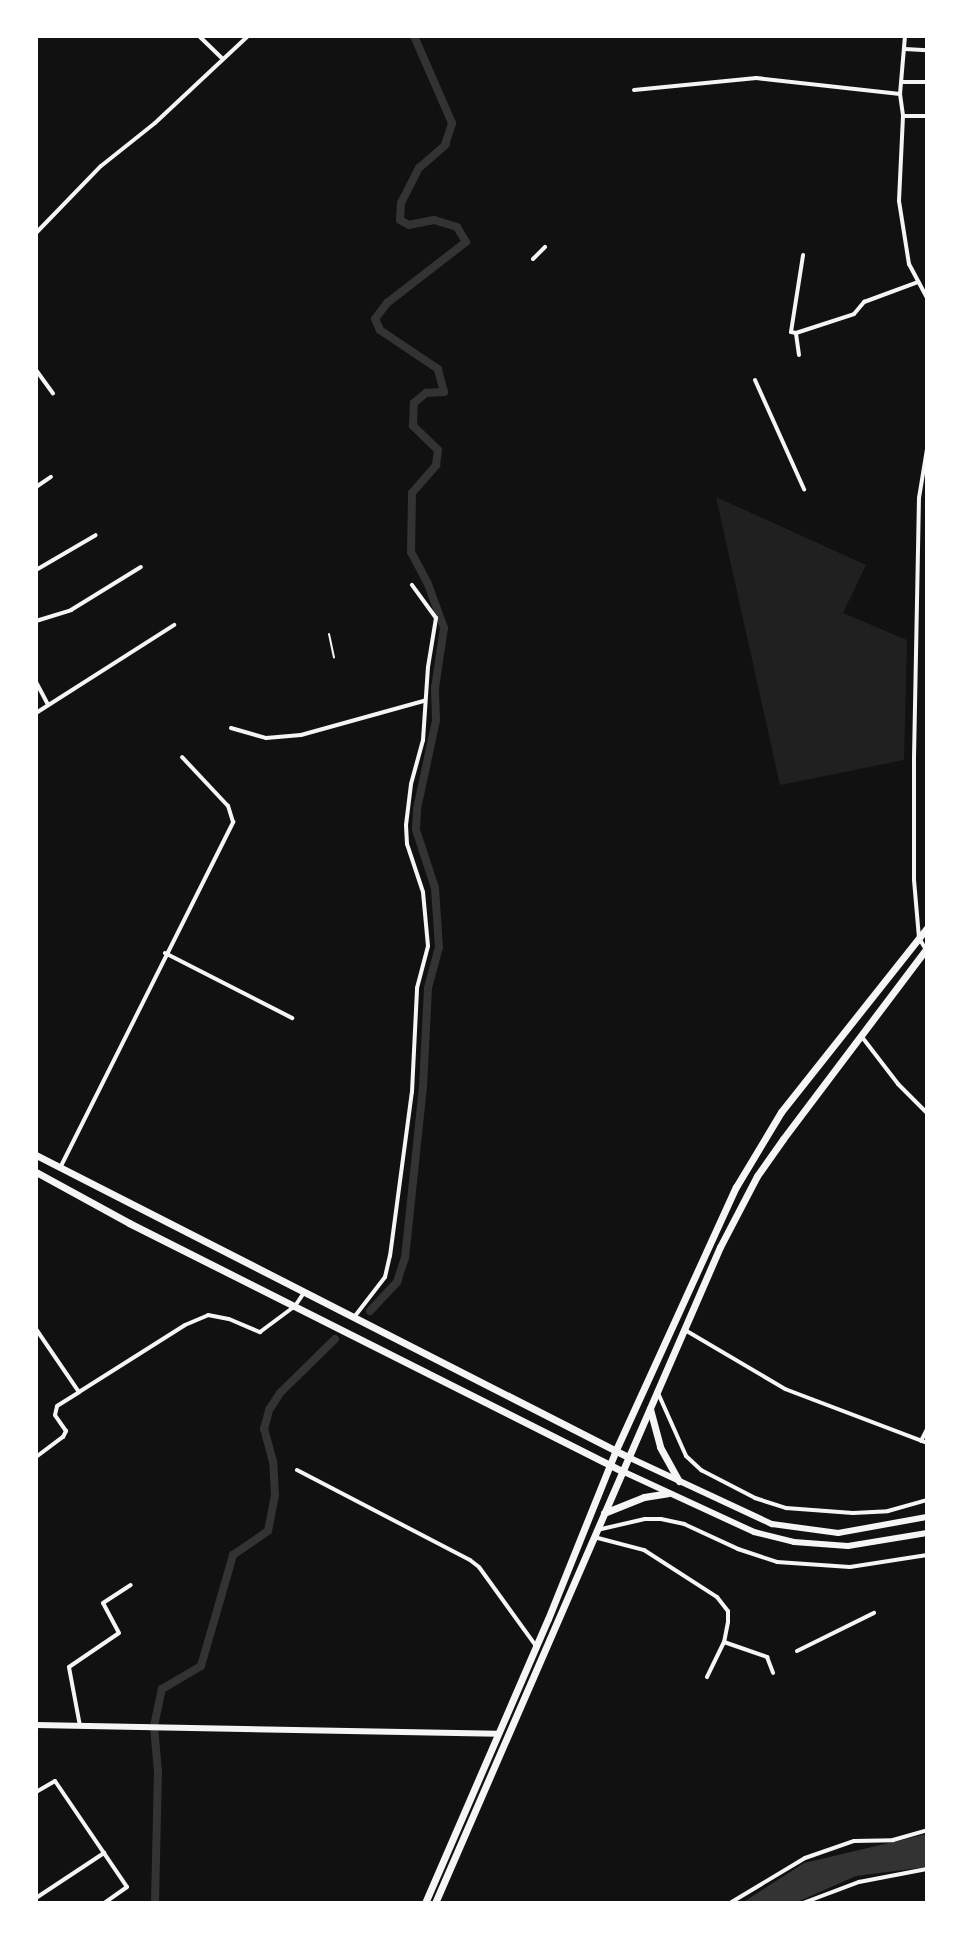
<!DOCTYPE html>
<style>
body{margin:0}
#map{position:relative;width:963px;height:1939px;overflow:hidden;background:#111;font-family:"Alegreya Sans",sans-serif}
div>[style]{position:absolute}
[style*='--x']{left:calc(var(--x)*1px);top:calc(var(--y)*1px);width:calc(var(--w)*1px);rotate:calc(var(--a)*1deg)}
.green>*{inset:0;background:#202020}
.water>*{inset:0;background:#333}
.canal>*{height:8px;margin:-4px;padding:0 4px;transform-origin:4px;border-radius:4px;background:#333}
.service>*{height:2px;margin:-1px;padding:0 1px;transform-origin:1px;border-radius:1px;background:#f5f5f5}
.minor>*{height:4px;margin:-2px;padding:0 2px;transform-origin:2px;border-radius:2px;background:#f5f5f5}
.tertiary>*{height:6px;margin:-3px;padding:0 3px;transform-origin:3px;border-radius:3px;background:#f5f5f5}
.secondary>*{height:6px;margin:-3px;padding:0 3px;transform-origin:3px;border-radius:3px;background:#f5f5f5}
.primary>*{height:7px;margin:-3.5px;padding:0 3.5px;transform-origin:3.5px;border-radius:3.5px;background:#f5f5f5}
.trunk>*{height:7px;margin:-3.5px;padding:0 3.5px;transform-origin:3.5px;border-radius:3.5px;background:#f5f5f5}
span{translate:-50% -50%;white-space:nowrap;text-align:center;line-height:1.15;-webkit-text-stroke:6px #fff;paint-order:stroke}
.frame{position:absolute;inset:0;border:38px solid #fff;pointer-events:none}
</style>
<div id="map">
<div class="green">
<div style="clip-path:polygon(716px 497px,866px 565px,843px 613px,907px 640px,904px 760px,780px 785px)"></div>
</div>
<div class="water">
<div style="clip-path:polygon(927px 1834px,927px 1867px,856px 1876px,795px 1903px,742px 1903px,804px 1863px)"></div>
</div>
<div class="canal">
<div style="--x:370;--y:1311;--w:40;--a:-47"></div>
<div style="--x:397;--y:1282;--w:25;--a:-72"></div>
<div style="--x:405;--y:1258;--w:172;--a:-84"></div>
<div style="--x:423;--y:1087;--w:99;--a:-87.1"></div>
<div style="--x:428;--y:988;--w:42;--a:-75"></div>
<div style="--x:439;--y:947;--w:59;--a:-93.9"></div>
<div style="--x:435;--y:888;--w:61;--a:-108.1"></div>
<div style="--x:416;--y:830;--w:21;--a:-87"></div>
<div style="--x:417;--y:809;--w:91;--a:-77.9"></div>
<div style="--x:436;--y:720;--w:32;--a:-92"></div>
<div style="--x:435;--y:688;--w:61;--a:-81.5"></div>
<div style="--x:444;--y:628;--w:47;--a:-110"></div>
<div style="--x:428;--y:584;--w:36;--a:-118"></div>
<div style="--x:411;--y:552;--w:59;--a:-89"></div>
<div style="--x:412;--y:493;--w:37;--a:-49"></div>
<div style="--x:436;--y:465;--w:15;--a:-82"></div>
<div style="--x:438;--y:450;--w:35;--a:-136"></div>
<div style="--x:413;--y:426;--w:23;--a:-88"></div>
<div style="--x:414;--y:403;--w:16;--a:-40"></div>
<div style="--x:426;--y:393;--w:18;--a:-3"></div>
<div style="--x:444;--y:392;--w:24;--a:-105"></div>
<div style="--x:438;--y:369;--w:70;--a:-146.1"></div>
<div style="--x:380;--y:330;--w:12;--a:-114"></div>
<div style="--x:375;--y:319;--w:20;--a:-53"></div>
<div style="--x:387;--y:303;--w:100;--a:-37.7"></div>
<div style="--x:466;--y:242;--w:17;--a:-121"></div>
<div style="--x:457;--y:227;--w:24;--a:-163"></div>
<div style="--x:434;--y:220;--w:25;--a:169"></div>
<div style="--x:409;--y:225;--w:10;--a:-151"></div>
<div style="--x:400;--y:220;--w:17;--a:-87"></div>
<div style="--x:401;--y:203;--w:39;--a:-63"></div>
<div style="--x:419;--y:168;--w:35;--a:-41"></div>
<div style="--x:445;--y:145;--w:23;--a:-72"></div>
<div style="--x:452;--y:123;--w:95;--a:-113.6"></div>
<div style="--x:155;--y:1903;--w:131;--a:-88.7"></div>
<div style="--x:158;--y:1772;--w:46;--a:-95"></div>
<div style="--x:154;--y:1726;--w:38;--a:-78"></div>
<div style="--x:162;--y:1689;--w:45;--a:-30.5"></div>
<div style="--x:201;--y:1666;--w:116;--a:-73.9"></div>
<div style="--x:233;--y:1555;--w:42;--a:-34.4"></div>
<div style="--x:268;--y:1531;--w:36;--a:-79"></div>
<div style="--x:275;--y:1496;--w:34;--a:-93"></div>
<div style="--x:273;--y:1462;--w:34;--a:-105"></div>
<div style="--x:264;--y:1429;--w:20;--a:-75"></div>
<div style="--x:269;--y:1410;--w:20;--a:-57"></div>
<div style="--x:280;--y:1393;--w:77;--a:-44.5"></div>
</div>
<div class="service">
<div style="--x:329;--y:634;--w:24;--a:78"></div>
</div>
<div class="minor">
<div style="--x:199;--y:36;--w:32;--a:44"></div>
<div style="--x:905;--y:36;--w:58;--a:94.9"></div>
<div style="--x:900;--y:94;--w:22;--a:82"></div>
<div style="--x:903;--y:116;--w:85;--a:92.7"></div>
<div style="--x:899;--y:201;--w:64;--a:81"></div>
<div style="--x:909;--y:264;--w:38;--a:62"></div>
<div style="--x:905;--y:49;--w:22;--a:3"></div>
<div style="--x:903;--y:82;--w:24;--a:0"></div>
<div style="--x:634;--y:90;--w:123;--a:-5.6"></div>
<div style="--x:756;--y:78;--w:145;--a:6.3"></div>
<div style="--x:903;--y:116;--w:24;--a:0"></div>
<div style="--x:36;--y:233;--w:93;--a:-45.9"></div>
<div style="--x:101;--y:166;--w:69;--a:-38.5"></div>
<div style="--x:155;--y:123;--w:127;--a:-43.1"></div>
<div style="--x:533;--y:259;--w:17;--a:-45"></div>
<div style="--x:796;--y:333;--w:61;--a:-18.1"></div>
<div style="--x:854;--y:314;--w:16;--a:-50"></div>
<div style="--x:864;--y:302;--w:58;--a:-20.3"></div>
<div style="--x:799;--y:355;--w:22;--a:-98"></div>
<div style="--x:796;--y:333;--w:5;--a:-169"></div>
<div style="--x:791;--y:332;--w:78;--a:-81.1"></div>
<div style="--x:36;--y:370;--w:29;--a:54"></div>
<div style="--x:755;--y:380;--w:120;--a:65.8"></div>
<div style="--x:36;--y:487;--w:18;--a:-34"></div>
<div style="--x:36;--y:570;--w:69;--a:-30.3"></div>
<div style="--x:36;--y:621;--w:37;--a:-17"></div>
<div style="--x:71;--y:610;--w:82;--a:-31.6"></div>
<div style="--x:36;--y:682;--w:26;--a:62"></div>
<div style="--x:36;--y:713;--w:164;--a:-32.5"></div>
<div style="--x:231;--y:728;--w:36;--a:16"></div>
<div style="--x:266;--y:738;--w:35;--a:-5"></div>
<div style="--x:301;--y:735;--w:128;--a:-15.5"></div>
<div style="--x:925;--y:948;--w:12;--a:-121"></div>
<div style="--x:919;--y:938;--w:58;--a:-94.9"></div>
<div style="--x:914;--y:880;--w:122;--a:-90"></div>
<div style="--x:914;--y:758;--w:260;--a:-88.9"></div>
<div style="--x:919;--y:498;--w:50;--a:-80.7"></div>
<div style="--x:165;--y:953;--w:143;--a:27.1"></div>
<div style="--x:862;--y:1037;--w:59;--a:52.5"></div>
<div style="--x:898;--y:1084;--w:41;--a:45"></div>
<div style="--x:61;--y:1166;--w:385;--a:-63.4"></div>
<div style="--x:233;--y:822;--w:17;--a:-107"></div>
<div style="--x:228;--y:806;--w:67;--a:-133.2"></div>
<div style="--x:355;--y:1316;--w:49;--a:-52.4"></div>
<div style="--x:385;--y:1277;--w:22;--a:-77"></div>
<div style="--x:390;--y:1256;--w:165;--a:-82.4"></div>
<div style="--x:412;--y:1092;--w:104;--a:-87.2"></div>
<div style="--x:417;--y:988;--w:43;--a:-75.3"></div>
<div style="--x:428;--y:946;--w:54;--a:-95.3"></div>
<div style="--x:423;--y:892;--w:51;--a:-108.4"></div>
<div style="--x:407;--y:844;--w:19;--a:-93"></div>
<div style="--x:406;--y:825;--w:41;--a:-83"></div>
<div style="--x:411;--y:784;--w:46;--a:-74.7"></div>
<div style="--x:423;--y:740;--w:73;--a:-86.1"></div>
<div style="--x:428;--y:667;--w:50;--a:-80.7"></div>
<div style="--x:436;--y:618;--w:41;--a:-126"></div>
<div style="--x:36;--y:1329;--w:76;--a:55.7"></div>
<div style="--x:79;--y:1392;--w:125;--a:-32.3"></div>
<div style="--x:185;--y:1325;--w:25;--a:-23"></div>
<div style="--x:208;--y:1315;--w:21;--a:11"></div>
<div style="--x:229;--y:1319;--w:34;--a:23"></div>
<div style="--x:260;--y:1332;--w:44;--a:-36.6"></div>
<div style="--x:295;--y:1306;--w:14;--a:-56"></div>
<div style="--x:685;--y:1330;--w:116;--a:30.5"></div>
<div style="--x:785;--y:1389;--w:152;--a:20.8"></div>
<div style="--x:658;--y:1393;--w:69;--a:66"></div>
<div style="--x:686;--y:1456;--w:21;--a:43"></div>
<div style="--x:701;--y:1470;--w:61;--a:27.4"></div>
<div style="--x:755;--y:1498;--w:33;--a:18"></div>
<div style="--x:786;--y:1508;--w:67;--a:4.3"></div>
<div style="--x:853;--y:1513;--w:35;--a:-3"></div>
<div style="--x:888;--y:1511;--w:41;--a:-15.8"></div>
<div style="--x:921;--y:1441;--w:13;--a:-63"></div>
<div style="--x:36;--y:1457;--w:34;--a:-37"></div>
<div style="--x:63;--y:1437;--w:7;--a:-63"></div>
<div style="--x:66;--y:1431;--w:19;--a:-125"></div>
<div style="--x:55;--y:1415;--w:9;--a:-77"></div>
<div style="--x:57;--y:1406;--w:26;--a:-32"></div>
<div style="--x:297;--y:1470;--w:195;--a:27.5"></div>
<div style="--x:470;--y:1560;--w:11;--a:38"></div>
<div style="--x:479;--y:1567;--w:97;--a:54.2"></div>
<div style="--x:597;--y:1530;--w:49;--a:-12.9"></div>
<div style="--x:645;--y:1519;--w:16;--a:0"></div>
<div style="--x:661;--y:1519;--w:24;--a:12"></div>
<div style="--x:684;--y:1524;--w:60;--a:24.8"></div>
<div style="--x:738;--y:1549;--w:41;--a:18.4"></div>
<div style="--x:777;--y:1562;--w:73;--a:3.9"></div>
<div style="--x:850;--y:1567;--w:78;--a:-8.9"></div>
<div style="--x:594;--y:1537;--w:52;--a:14.6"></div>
<div style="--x:644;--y:1550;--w:87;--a:32.8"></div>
<div style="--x:717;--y:1597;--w:18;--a:52"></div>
<div style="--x:728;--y:1611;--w:11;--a:90"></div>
<div style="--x:728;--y:1622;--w:20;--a:101"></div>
<div style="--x:724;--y:1642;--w:39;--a:116"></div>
<div style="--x:724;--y:1642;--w:46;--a:19.2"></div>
<div style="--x:767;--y:1657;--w:17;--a:69"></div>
<div style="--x:797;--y:1651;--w:86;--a:-26.3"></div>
<div style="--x:80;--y:1726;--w:60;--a:-100.6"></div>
<div style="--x:69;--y:1667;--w:60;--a:-34.2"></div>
<div style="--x:119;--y:1633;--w:34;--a:-118"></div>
<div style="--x:103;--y:1603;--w:33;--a:-33"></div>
<div style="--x:36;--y:1792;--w:22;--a:-30"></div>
<div style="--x:55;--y:1781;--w:128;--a:55.8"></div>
<div style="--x:127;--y:1887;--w:28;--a:145"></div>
<div style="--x:36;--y:1898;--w:82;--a:-33.5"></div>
<div style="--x:730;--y:1903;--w:87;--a:-31"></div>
<div style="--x:805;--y:1858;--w:52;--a:-19.1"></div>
<div style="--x:854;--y:1841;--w:39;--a:-1"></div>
<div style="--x:893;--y:1840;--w:35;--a:-16"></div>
<div style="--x:803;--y:1903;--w:60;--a:-20.6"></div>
<div style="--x:859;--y:1882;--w:69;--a:-10.8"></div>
</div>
<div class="tertiary">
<div style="--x:36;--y:1725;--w:461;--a:1.1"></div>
</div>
<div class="secondary">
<div style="--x:628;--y:1457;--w:159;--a:25"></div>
<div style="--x:772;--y:1524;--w:67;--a:7.8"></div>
<div style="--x:838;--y:1533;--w:90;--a:-10.2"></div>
<div style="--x:622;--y:1471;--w:145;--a:24.8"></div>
<div style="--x:754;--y:1532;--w:41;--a:14"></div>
<div style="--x:794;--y:1542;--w:54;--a:4.2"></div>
<div style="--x:848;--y:1546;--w:80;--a:-9.3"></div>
</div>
<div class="primary">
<div style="--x:36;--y:1155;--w:665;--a:27.03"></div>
<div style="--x:36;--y:1172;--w:106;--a:28.7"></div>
<div style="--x:129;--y:1223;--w:552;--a:26.7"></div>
</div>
<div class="trunk">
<div style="--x:650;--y:1409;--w:39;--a:75"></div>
<div style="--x:660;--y:1447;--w:39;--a:61"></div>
<div style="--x:604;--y:1513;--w:43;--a:-21.8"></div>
<div style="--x:644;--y:1497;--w:24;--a:-9"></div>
<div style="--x:425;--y:1903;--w:309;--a:-66.6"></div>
<div style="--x:548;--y:1619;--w:180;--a:-68.1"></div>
<div style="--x:615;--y:1452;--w:291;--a:-65.5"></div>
<div style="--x:736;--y:1187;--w:87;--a:-59"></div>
<div style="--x:781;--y:1112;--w:235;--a:-51.6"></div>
<div style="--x:435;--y:1903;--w:715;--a:-66.52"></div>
<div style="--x:720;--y:1247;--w:80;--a:-62.5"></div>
<div style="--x:757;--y:1176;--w:45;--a:-54.9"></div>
<div style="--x:783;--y:1139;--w:239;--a:-53"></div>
</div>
<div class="frame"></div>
</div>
